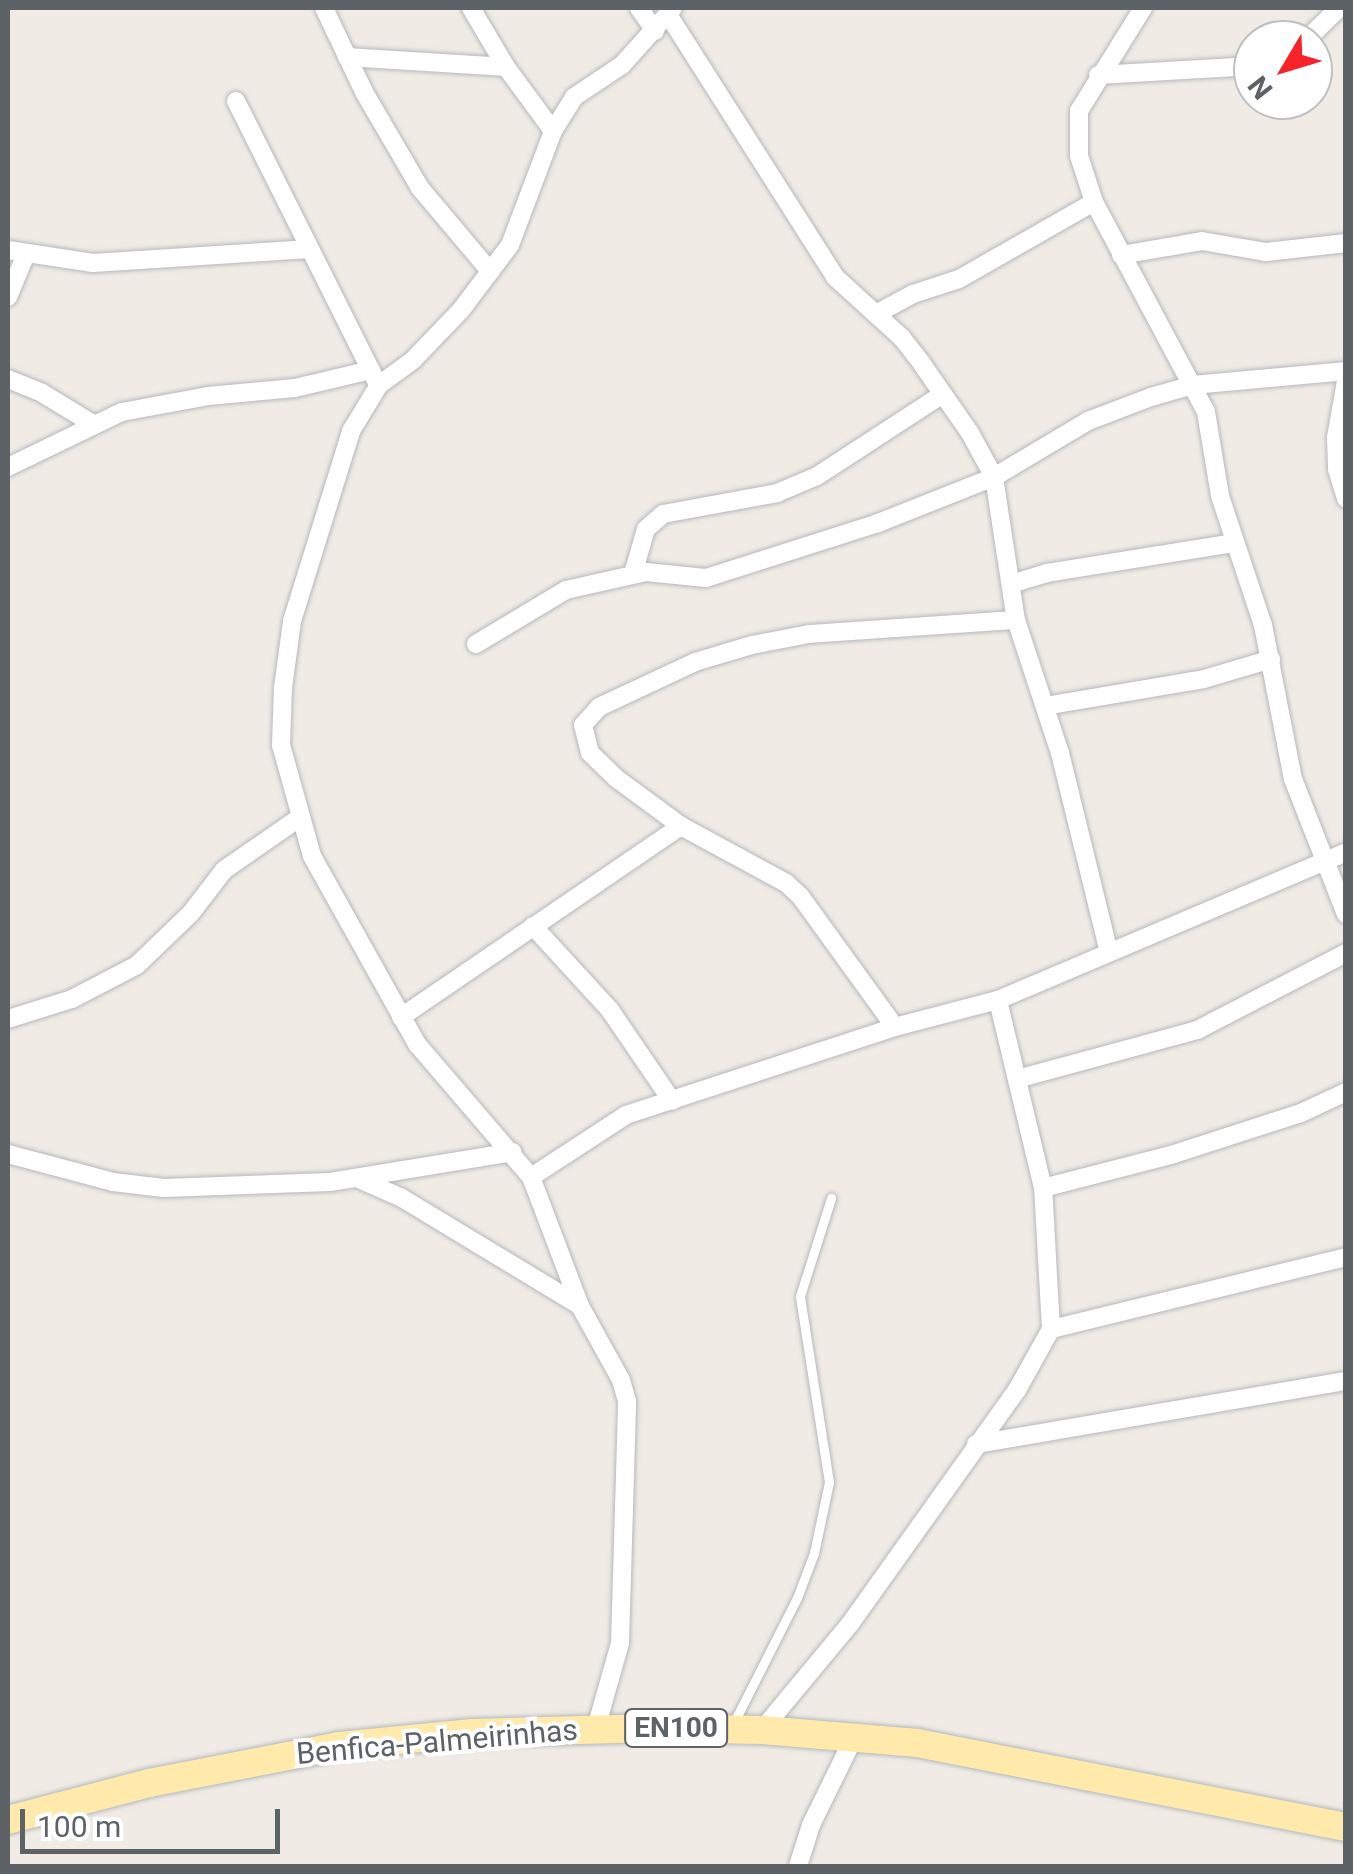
<!DOCTYPE html>
<style>
body{margin:0}
#map{position:relative;width:1353px;height:1874px;overflow:hidden;background:#f0ece5;font-family:Roboto,sans-serif}
div>[style]{position:absolute}
[style*='--x']{left:calc(var(--x)*1px);top:calc(var(--y)*1px);width:calc(var(--w)*1px);rotate:calc(var(--a)*1deg)}
.roads{filter:drop-shadow(0 0 2px #b5b8bc) drop-shadow(0 0 2px #b5b8bc)}
.lane>*{height:9px;margin:-4.5px;padding:0 4.5px;transform-origin:4.5px;border-radius:4.5px;background:#fff}
.street>*{height:18px;margin:-9px;padding:0 9px;transform-origin:9px;border-radius:9px;background:#fff}
.primary>*{height:28px;margin:-14px;padding:0 14px;transform-origin:14px;border-radius:14px;background:#ffe9ab}
span{translate:-50% -50%;white-space:nowrap;text-align:center;line-height:1.15;-webkit-text-stroke:8px #fff;paint-order:stroke}
.shield-label span{padding:2px 8px;background:#fff;border:2px solid;border-radius:8px;-webkit-text-stroke-width:0}
.shield-label{font-size:28px;color:#5c6266;font-weight:700}
.street-label{font-size:30px;color:#5c6266}
.frame{position:absolute;inset:0;border:10px solid #5c6266;pointer-events:none}
.north{position:absolute;left:1233px;top:20px;width:100px;height:100px;box-sizing:border-box;background:#fff;border:2px solid #bec0c2;border-radius:50%;rotate:232deg;font-size:28px;font-weight:700;line-height:40px;text-align:center;color:#5c6266}
.north::after{content:'';display:block;margin:auto;width:35px;height:45px;background:#f72328;clip-path:polygon(50% 0,100% 100%,50% 72%,0 100%)}
.scale{position:absolute;left:20px;top:1809px;width:260px;height:45px;box-sizing:border-box;border:5px solid #5c6266;border-top:0;padding-left:12px;font-size:30px;line-height:35px;white-space:nowrap;color:#5c6266;-webkit-text-stroke:8px #fff;paint-order:stroke}
</style>
<div id="map">
<div class="roads">
<div class="lane">
<div style="--x:732;--y:1726;--w:144;--a:-63.1"></div>
<div style="--x:797;--y:1598;--w:48;--a:-69.3"></div>
<div style="--x:814;--y:1553;--w:73;--a:-78.1"></div>
<div style="--x:829;--y:1482;--w:188;--a:-98.9"></div>
<div style="--x:800;--y:1296;--w:103;--a:-72.4"></div>
</div>
<div class="street">
<div style="--x:324;--y:8;--w:93;--a:64.5"></div>
<div style="--x:364;--y:92;--w:111;--a:59.7"></div>
<div style="--x:420;--y:188;--w:109;--a:49.9"></div>
<div style="--x:471;--y:8;--w:69;--a:59.3"></div>
<div style="--x:506;--y:67;--w:79;--a:53.7"></div>
<div style="--x:639;--y:8;--w:28;--a:55"></div>
<div style="--x:1143;--y:8;--w:121;--a:121.9"></div>
<div style="--x:1079;--y:111;--w:45;--a:90"></div>
<div style="--x:1079;--y:156;--w:48;--a:71.9"></div>
<div style="--x:1094;--y:202;--w:238;--a:61.9"></div>
<div style="--x:1206;--y:412;--w:85;--a:80.5"></div>
<div style="--x:1220;--y:496;--w:136;--a:71.6"></div>
<div style="--x:1263;--y:625;--w:157;--a:79"></div>
<div style="--x:1293;--y:779;--w:145;--a:68.6"></div>
<div style="--x:669;--y:16;--w:309;--a:57.5"></div>
<div style="--x:835;--y:277;--w:91;--a:42.3"></div>
<div style="--x:902;--y:338;--w:33;--a:52"></div>
<div style="--x:922;--y:364;--w:84;--a:55.2"></div>
<div style="--x:970;--y:433;--w:50;--a:61.4"></div>
<div style="--x:994;--y:477;--w:145;--a:81.3"></div>
<div style="--x:1016;--y:620;--w:140;--a:71.7"></div>
<div style="--x:1060;--y:753;--w:205;--a:76.2"></div>
<div style="--x:1306;--y:40;--w:46;--a:-44.1"></div>
<div style="--x:347;--y:57;--w:159;--a:3.6"></div>
<div style="--x:1098;--y:75;--w:155;--a:-3.3"></div>
<div style="--x:236;--y:101;--w:312;--a:63.4"></div>
<div style="--x:8;--y:250;--w:86;--a:8.7"></div>
<div style="--x:93;--y:263;--w:217;--a:-3.7"></div>
<div style="--x:1121;--y:255;--w:82;--a:-9.8"></div>
<div style="--x:1202;--y:241;--w:65;--a:9.8"></div>
<div style="--x:1266;--y:252;--w:81;--a:-6.4"></div>
<div style="--x:8;--y:297;--w:47;--a:-67.3"></div>
<div style="--x:876;--y:314;--w:42;--a:-28.4"></div>
<div style="--x:913;--y:294;--w:48;--a:-18.1"></div>
<div style="--x:959;--y:279;--w:155;--a:-29.7"></div>
<div style="--x:8;--y:379;--w:37;--a:22"></div>
<div style="--x:42;--y:393;--w:60;--a:31.3"></div>
<div style="--x:1346;--y:381;--w:58;--a:100"></div>
<div style="--x:1336;--y:438;--w:31;--a:88"></div>
<div style="--x:1337;--y:469;--w:31;--a:73"></div>
<div style="--x:8;--y:467;--w:127;--a:-25.8"></div>
<div style="--x:122;--y:412;--w:87;--a:-10.5"></div>
<div style="--x:208;--y:396;--w:87;--a:-5.3"></div>
<div style="--x:295;--y:388;--w:78;--a:-13.3"></div>
<div style="--x:633;--y:574;--w:47;--a:-73.9"></div>
<div style="--x:646;--y:529;--w:23;--a:-41"></div>
<div style="--x:663;--y:514;--w:116;--a:-10.4"></div>
<div style="--x:777;--y:493;--w:43;--a:-23"></div>
<div style="--x:817;--y:476;--w:150;--a:-33.1"></div>
<div style="--x:1011;--y:584;--w:38;--a:-17"></div>
<div style="--x:1047;--y:573;--w:189;--a:-9.1"></div>
<div style="--x:476;--y:644;--w:105;--a:-31"></div>
<div style="--x:566;--y:590;--w:82;--a:-12.7"></div>
<div style="--x:646;--y:572;--w:60;--a:5.7"></div>
<div style="--x:706;--y:578;--w:181;--a:-17.7"></div>
<div style="--x:878;--y:523;--w:125;--a:-21.6"></div>
<div style="--x:994;--y:477;--w:109;--a:-30.8"></div>
<div style="--x:1088;--y:421;--w:67;--a:-20.9"></div>
<div style="--x:1151;--y:397;--w:44;--a:-15.9"></div>
<div style="--x:1193;--y:385;--w:154;--a:-5.2"></div>
<div style="--x:1045;--y:706;--w:161;--a:-9.6"></div>
<div style="--x:1204;--y:679;--w:70;--a:-16.6"></div>
<div style="--x:533;--y:926;--w:114;--a:47.5"></div>
<div style="--x:610;--y:1010;--w:110;--a:55.7"></div>
<div style="--x:401;--y:1017;--w:339;--a:-34.3"></div>
<div style="--x:8;--y:1019;--w:67;--a:-17.4"></div>
<div style="--x:72;--y:999;--w:73;--a:-27.6"></div>
<div style="--x:137;--y:965;--w:75;--a:-43.9"></div>
<div style="--x:191;--y:913;--w:54;--a:-52.5"></div>
<div style="--x:224;--y:870;--w:91;--a:-34.7"></div>
<div style="--x:895;--y:1027;--w:162;--a:-125.9"></div>
<div style="--x:800;--y:896;--w:19;--a:-137"></div>
<div style="--x:786;--y:883;--w:119;--a:-151.5"></div>
<div style="--x:681;--y:826;--w:81;--a:-143.6"></div>
<div style="--x:616;--y:778;--w:36;--a:-136"></div>
<div style="--x:590;--y:753;--w:29;--a:-104"></div>
<div style="--x:583;--y:725;--w:24;--a:-48"></div>
<div style="--x:599;--y:707;--w:106;--a:-25.1"></div>
<div style="--x:695;--y:662;--w:59;--a:-16.6"></div>
<div style="--x:752;--y:645;--w:58;--a:-10.9"></div>
<div style="--x:809;--y:634;--w:207;--a:-3.9"></div>
<div style="--x:1017;--y:1079;--w:187;--a:-15.2"></div>
<div style="--x:1197;--y:1030;--w:168;--a:-27.3"></div>
<div style="--x:8;--y:1154;--w:109;--a:14.9"></div>
<div style="--x:113;--y:1182;--w:51;--a:6.7"></div>
<div style="--x:164;--y:1188;--w:166;--a:-2.1"></div>
<div style="--x:330;--y:1182;--w:185;--a:-9.3"></div>
<div style="--x:531;--y:1177;--w:113;--a:-33.1"></div>
<div style="--x:626;--y:1115;--w:283;--a:-18.1"></div>
<div style="--x:895;--y:1027;--w:106;--a:-14.7"></div>
<div style="--x:998;--y:1000;--w:378;--a:-23"></div>
<div style="--x:359;--y:1179;--w:47;--a:23.8"></div>
<div style="--x:402;--y:1198;--w:208;--a:31.2"></div>
<div style="--x:1043;--y:1188;--w:135;--a:-14.5"></div>
<div style="--x:1174;--y:1154;--w:133;--a:-17.9"></div>
<div style="--x:1301;--y:1113;--w:50;--a:-25"></div>
<div style="--x:1051;--y:1329;--w:304;--a:-13.7"></div>
<div style="--x:976;--y:1444;--w:375;--a:-9.7"></div>
<div style="--x:596;--y:1728;--w:88;--a:-74.2"></div>
<div style="--x:620;--y:1643;--w:242;--a:-88.3"></div>
<div style="--x:627;--y:1401;--w:22;--a:-106"></div>
<div style="--x:621;--y:1380;--w:85;--a:-119"></div>
<div style="--x:580;--y:1306;--w:138;--a:-110.8"></div>
<div style="--x:531;--y:1177;--w:175;--a:-130.6"></div>
<div style="--x:417;--y:1044;--w:215;--a:-119.2"></div>
<div style="--x:312;--y:856;--w:115;--a:-105.6"></div>
<div style="--x:281;--y:745;--w:57;--a:-88"></div>
<div style="--x:283;--y:688;--w:68;--a:-82.3"></div>
<div style="--x:292;--y:621;--w:199;--a:-72.7"></div>
<div style="--x:351;--y:431;--w:54;--a:-58.7"></div>
<div style="--x:379;--y:385;--w:42;--a:-36.3"></div>
<div style="--x:413;--y:360;--w:69;--a:-46.2"></div>
<div style="--x:461;--y:310;--w:81;--a:-53"></div>
<div style="--x:510;--y:245;--w:122;--a:-69.3"></div>
<div style="--x:553;--y:131;--w:40;--a:-58"></div>
<div style="--x:574;--y:97;--w:58;--a:-33.7"></div>
<div style="--x:622;--y:65;--w:76;--a:-48.2"></div>
<div style="--x:762;--y:1730;--w:138;--a:-50.3"></div>
<div style="--x:850;--y:1624;--w:287;--a:-54.5"></div>
<div style="--x:1017;--y:1390;--w:70;--a:-60.9"></div>
<div style="--x:1051;--y:1329;--w:141;--a:-93.2"></div>
<div style="--x:1043;--y:1188;--w:193;--a:-103.5"></div>
<div style="--x:798;--y:1866;--w:43;--a:-72.4"></div>
<div style="--x:811;--y:1825;--w:100;--a:-63.9"></div>
</div>
<div class="primary">
<div style="--x:8;--y:1820;--w:146;--a:-14.7"></div>
<div style="--x:149;--y:1783;--w:194;--a:-11"></div>
<div style="--x:339;--y:1746;--w:134;--a:-5.6"></div>
<div style="--x:472;--y:1733;--w:181;--a:-1.6"></div>
<div style="--x:653;--y:1728;--w:109;--a:1.1"></div>
<div style="--x:762;--y:1730;--w:156;--a:4.8"></div>
<div style="--x:917;--y:1743;--w:437;--a:11.1"></div>
</div>
</div>
<div class="shield-label">
<span style="left:676px;top:1728px">EN100</span>
</div>
<div class="street-label">
<span style="left:437px;top:1742px;rotate:-5deg">Benfica-Palmeirinhas</span>
</div>
<div class="frame"></div>
<div class="north">N</div>
<div class="scale">100 m</div>
</div>
